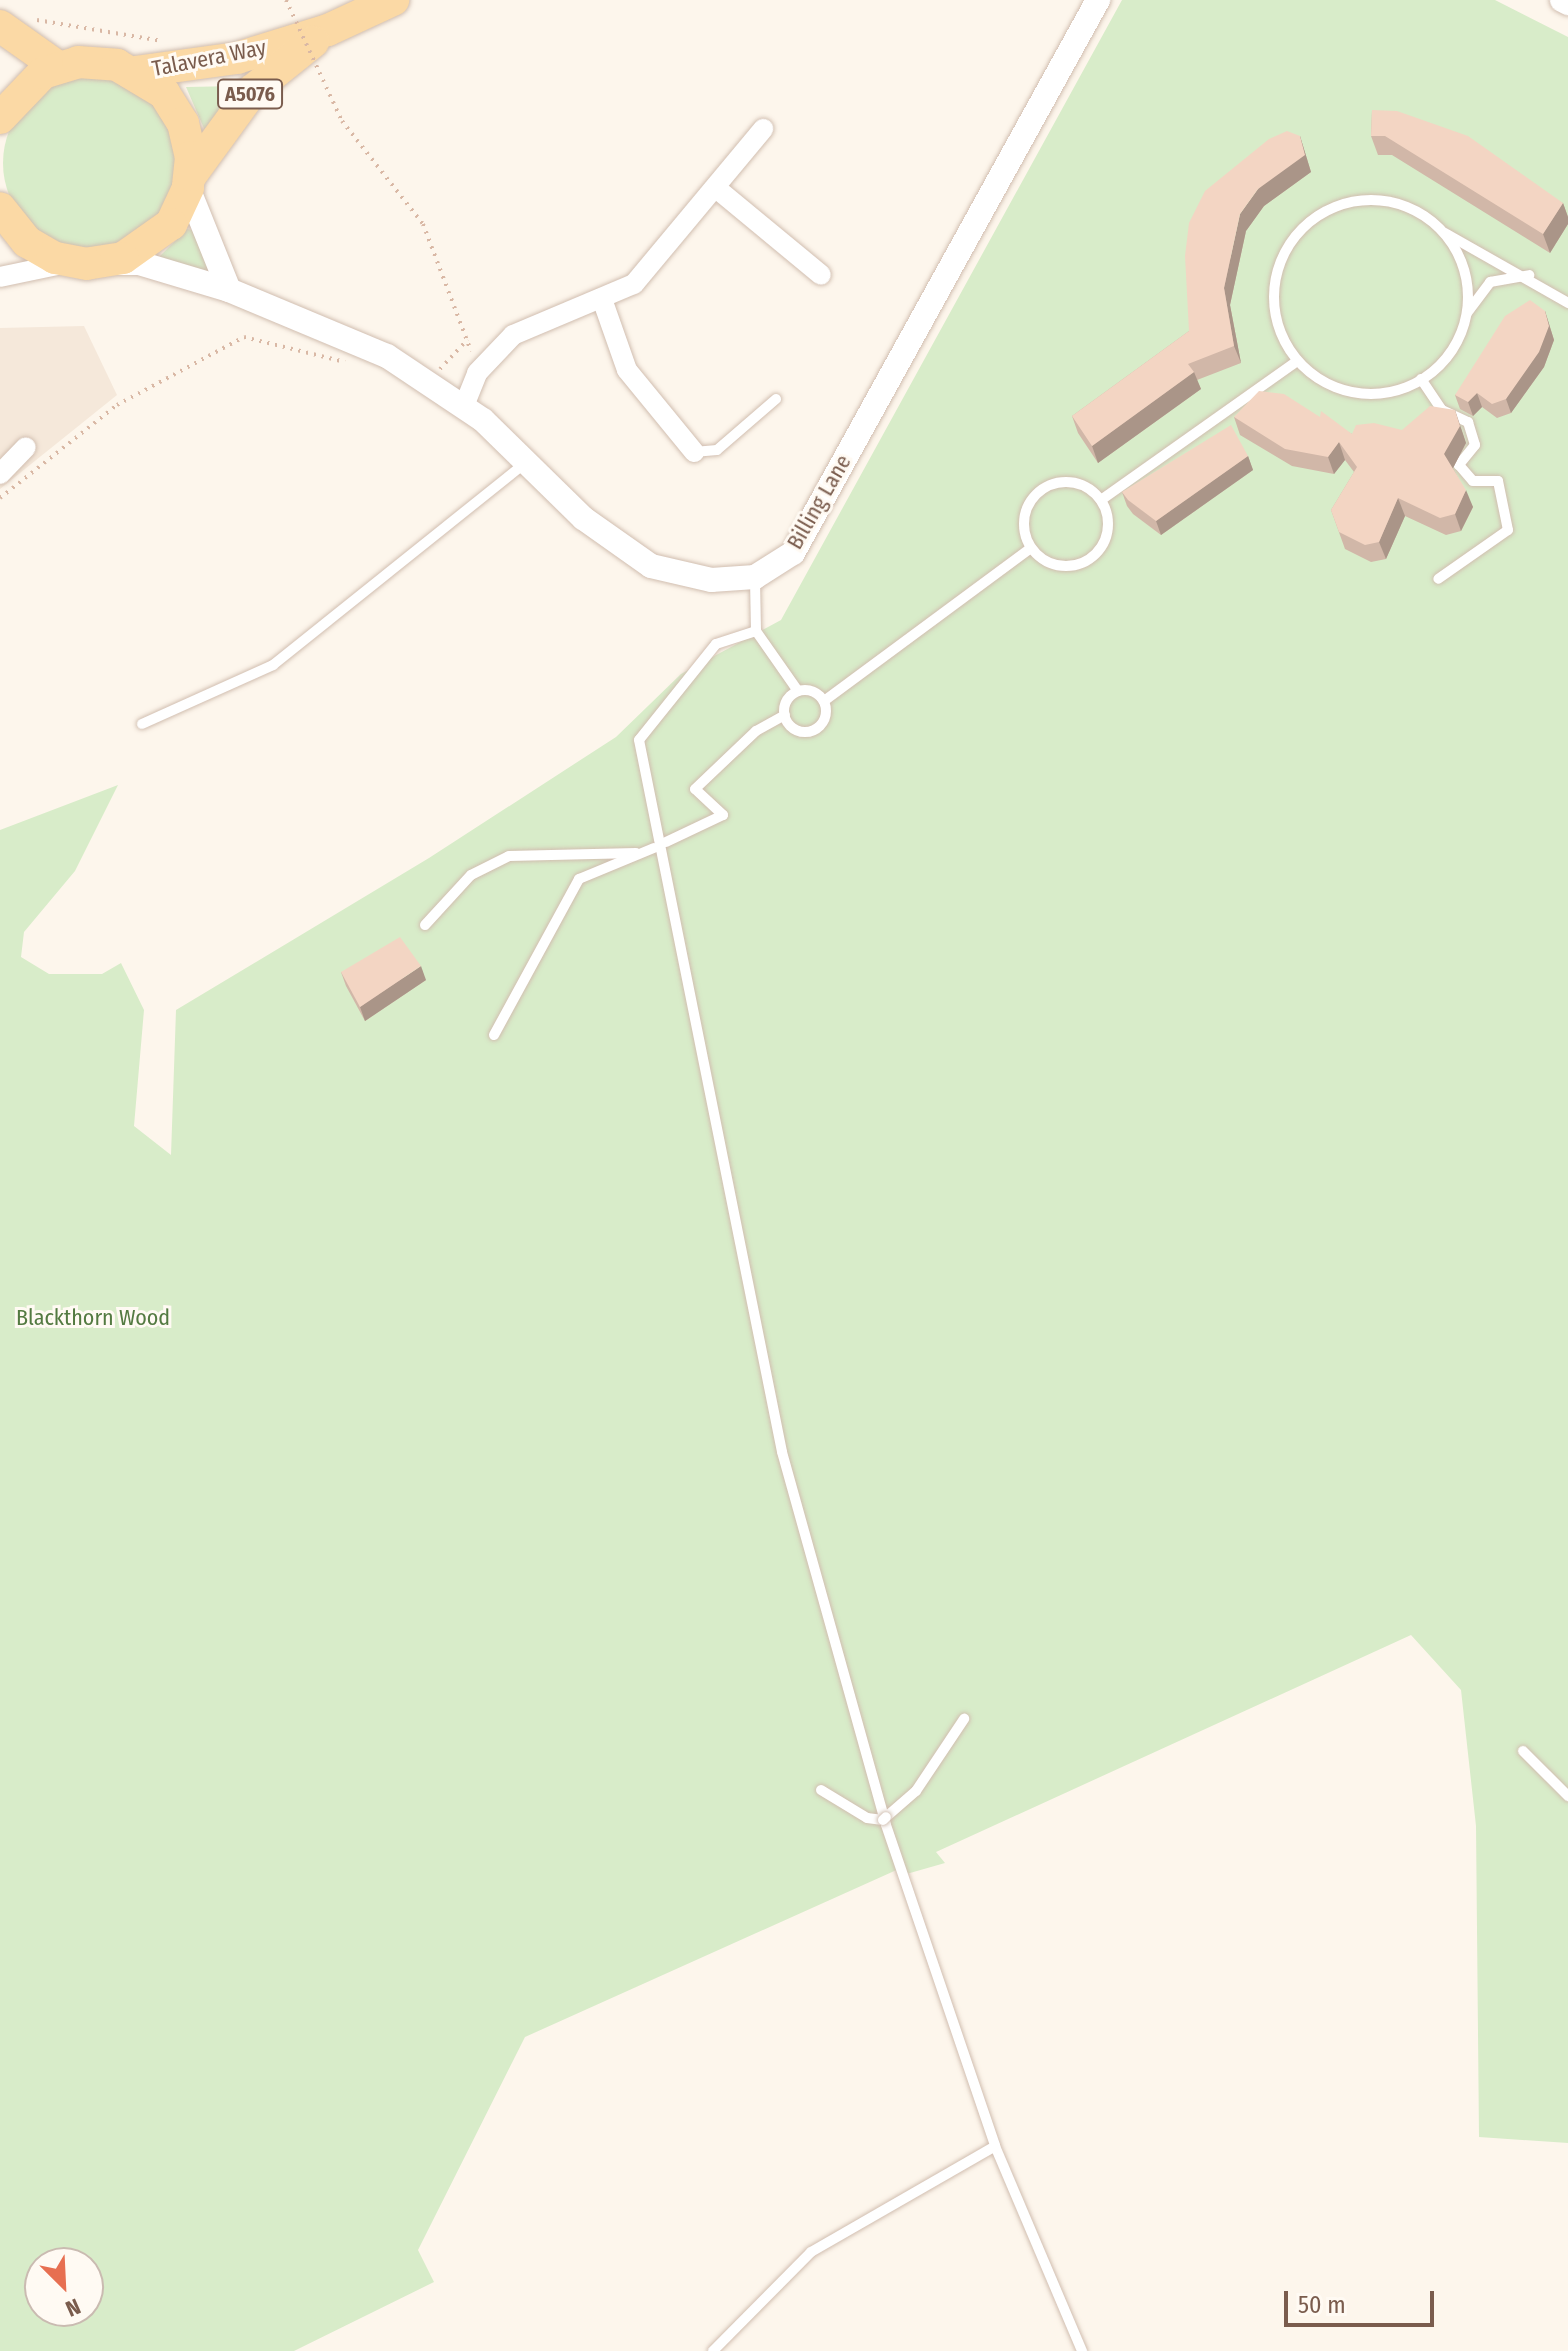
<!DOCTYPE html>
<style>
body{margin:0}
#map{position:relative;width:1568px;height:2351px;overflow:hidden;background:#fdf6ec;font-family:"Fira Sans Condensed",sans-serif}
div>[style]{position:absolute}
[style*='--x']{left:calc(var(--x)*1px);top:calc(var(--y)*1px);width:calc(var(--w)*1px);rotate:calc(var(--a)*1deg)}
.residential>*{inset:0;background:#f5e8da}
.green>*{inset:0;background:#d8ecc9}
.round{border-radius:50%}
.path>*{height:4px;margin-top:-2px;transform-origin:0;background:repeating-linear-gradient(90deg,#d9b8a5 0 2px,transparent 0 8px)}
.roads{filter:drop-shadow(0 0 2px #d1beb0) drop-shadow(0 0 2px #d1beb0)}
.service>*{height:10px;margin:-5px;padding:0 5px;transform-origin:5px;border-radius:5px;background:#fff}
.service>.ring{margin:-5px;padding:0;box-sizing:content-box;background:none;border:10px solid #fff;border-radius:50%}
.minor>*{height:20px;margin:-10px;padding:0 10px;transform-origin:10px;border-radius:10px;background:#fff}
.tertiary>*{height:24px;margin:-12px;padding:0 12px;transform-origin:12px;border-radius:12px;background:#fff}
.primary>*{height:32px;margin:-16px;padding:0 16px;transform-origin:16px;border-radius:16px;background:#fbd9a5}
.path-bridge>*{height:4px;margin-top:-2px;transform-origin:0;background:repeating-linear-gradient(90deg,#d9b8a5 0 2px,transparent 0 8px)}
.bridges{filter:drop-shadow(0 0 2px #d1beb0) drop-shadow(0 0 2px #d1beb0)}
.service-bridge>*{height:10px;margin:-5px;padding:0 5px;transform-origin:5px;border-radius:5px;background:#fff}
.wall>*{inset:0;background:#d1b7a8}
.shaded-wall>*{inset:0;background:#aa9588}
.building>*{inset:0;background:#f3d5c3}
span{translate:-50% -50%;white-space:nowrap;text-align:center;line-height:1.15;-webkit-text-stroke:6px #fffaf3;paint-order:stroke}
.shield-label span{padding:2px 6px;background:#fffaf3;border:2px solid;border-radius:6px;-webkit-text-stroke-width:0}
.shield-label{font-size:20px;color:#7a5c4d;font-weight:700}
.street-label{font-size:22px;color:#7a5c4d}
.park-label{font-size:22px;color:#537a41}
.north{position:absolute;left:24px;top:2247px;width:80px;height:80px;box-sizing:border-box;background:#fffaf3;border:2px solid #cabbb1;border-radius:50%;rotate:156deg;font-size:22px;font-weight:700;line-height:32px;text-align:center;color:#7a5c4d}
.north::after{content:'';display:block;margin:auto;width:28px;height:36px;background:#e76f51;clip-path:polygon(50% 0,100% 100%,50% 72%,0 100%)}
.scale{position:absolute;left:1284px;top:2291px;width:150px;height:36px;box-sizing:border-box;border:4px solid #7a5c4d;border-top:0;padding-left:10px;font-size:24px;line-height:28px;white-space:nowrap;color:#7a5c4d;-webkit-text-stroke:6px #fffaf3;paint-order:stroke}
</style>
<div id="map">
<div class="residential">
<div style="clip-path:polygon(84px 326px,117px 395px,0 489px,0 328px)"></div>
</div>
<div class="green">
<div style="clip-path:polygon(evenodd,1122px 0,1495px 0,1568px 37px,1568px 2143px,1479px 2137px,1476px 1826px,1461px 1690px,1411px 1635px,936px 1852px,945px 1863px,903px 1875px,901px 1868px,525px 2037px,418px 2250px,434px 2282px,294px 2351px,0 2351px,0 830px,118px 785px,75px 871px,24px 932px,21px 957px,49px 974px,102px 974px,121px 963px,144px 1010px,134px 1126px,171px 1155px,176px 1010px,429px 858px,616px 737px,681px 674px,781px 620px,1122px 0,40px 2263px,88px 2263px,88px 2311px,40px 2311px,40px 2263px)"></div>
<div class="round" style="left:3px;top:76px;width:174px;height:174px"></div>
<div style="clip-path:polygon(237px 86px,206px 133px,186px 87px)"></div>
<div style="clip-path:polygon(187px 229px,192px 230px,213px 275px,155px 261px)"></div>
</div>
<div class="path">
<div style="--x:37;--y:20;--w:127;--a:9.5"></div>
<div style="--x:342;--y:121;--w:131;--a:51.8"></div>
<div style="--x:423;--y:224;--w:136;--a:69.3"></div>
<div style="--x:440;--y:369;--w:40;--a:-47"></div>
<div style="--x:0;--y:498;--w:149;--a:-38.5"></div>
<div style="--x:117;--y:405;--w:144;--a:-28.2"></div>
<div style="--x:244;--y:337;--w:104;--a:13.9"></div>
</div>
<div class="roads">
<div class="service">
<div class="ring" style="left:1274px;top:200px;width:184px;height:184px"></div>
<div style="--x:1445;--y:233;--w:142;--a:29.6"></div>
<div style="--x:1467;--y:313;--w:39;--a:-53"></div>
<div style="--x:1490;--y:282;--w:40;--a:-10"></div>
<div style="--x:1421;--y:379;--w:37;--a:56"></div>
<div style="--x:1442;--y:410;--w:29;--a:25"></div>
<div style="--x:1468;--y:422;--w:24;--a:73"></div>
<div style="--x:1475;--y:445;--w:26;--a:129"></div>
<div style="--x:1459;--y:465;--w:21;--a:49"></div>
<div style="--x:1473;--y:481;--w:25;--a:0"></div>
<div style="--x:1498;--y:481;--w:50;--a:78.5"></div>
<div style="--x:1508;--y:530;--w:85;--a:145"></div>
<div style="--x:694;--y:452;--w:23;--a:-5"></div>
<div style="--x:717;--y:450;--w:78;--a:-40.8"></div>
<div class="ring" style="left:1024px;top:482px;width:74px;height:74px"></div>
<div style="--x:1101;--y:500;--w:240;--a:-35.3"></div>
<div style="--x:755;--y:579;--w:52;--a:88.9"></div>
<div style="--x:756;--y:631;--w:73;--a:55"></div>
<div style="--x:756;--y:631;--w:42;--a:162"></div>
<div style="--x:716;--y:644;--w:123;--a:128.7"></div>
<div style="--x:639;--y:740;--w:726;--a:78.64"></div>
<div style="--x:782;--y:1452;--w:387;--a:74.4"></div>
<div style="--x:886;--y:1825;--w:339;--a:71.2"></div>
<div style="--x:995;--y:2146;--w:223;--a:67"></div>
<div class="ring" style="left:784px;top:690px;width:32px;height:32px"></div>
<div style="--x:824;--y:701;--w:257;--a:-36.5"></div>
<div style="--x:142;--y:724;--w:144;--a:-24.2"></div>
<div style="--x:273;--y:665;--w:324;--a:-38.7"></div>
<div style="--x:666;--y:842;--w:63;--a:-25.3"></div>
<div style="--x:723;--y:815;--w:38;--a:-137"></div>
<div style="--x:695;--y:789;--w:84;--a:-43.6"></div>
<div style="--x:756;--y:731;--w:33;--a:-29"></div>
<div style="--x:425;--y:925;--w:68;--a:-47.4"></div>
<div style="--x:471;--y:875;--w:42;--a:-26.6"></div>
<div style="--x:509;--y:856;--w:127;--a:-1.4"></div>
<div style="--x:494;--y:1035;--w:178;--a:-61.4"></div>
<div style="--x:579;--y:879;--w:81;--a:-22.5"></div>
<div style="--x:1523;--y:1751;--w:64;--a:45"></div>
<div style="--x:821;--y:1790;--w:54;--a:31.3"></div>
<div style="--x:867;--y:1818;--w:16;--a:7"></div>
<div style="--x:886;--y:1817;--w:40;--a:-41"></div>
<div style="--x:916;--y:1791;--w:87;--a:-56.3"></div>
<div style="--x:713;--y:2351;--w:139;--a:-45.3"></div>
<div style="--x:811;--y:2252;--w:212;--a:-29.9"></div>
</div>
<div class="minor">
<div style="--x:716;--y:188;--w:136;--a:39.6"></div>
<div style="--x:0;--y:277;--w:68;--a:-11.8"></div>
<div style="--x:602;--y:299;--w:75;--a:70.6"></div>
<div style="--x:627;--y:370;--w:106;--a:50.7"></div>
<div style="--x:464;--y:406;--w:35;--a:-68"></div>
<div style="--x:477;--y:373;--w:52;--a:-46.5"></div>
<div style="--x:513;--y:335;--w:131;--a:-22.9"></div>
<div style="--x:634;--y:284;--w:202;--a:-50.2"></div>
<div style="--x:0;--y:474;--w:37;--a:-46"></div>
</div>
<div class="tertiary">
<div style="--x:1562;--y:0;--w:7;--a:27"></div>
<div style="--x:188;--y:188;--w:110;--a:68.1"></div>
<div style="--x:110;--y:263;--w:29;--a:0"></div>
<div style="--x:139;--y:263;--w:94;--a:16.7"></div>
<div style="--x:229;--y:290;--w:171;--a:22.7"></div>
<div style="--x:387;--y:356;--w:115;--a:33.7"></div>
<div style="--x:483;--y:420;--w:140;--a:44.4"></div>
<div style="--x:583;--y:518;--w:83;--a:35.2"></div>
<div style="--x:651;--y:566;--w:62;--a:13.1"></div>
<div style="--x:711;--y:580;--w:44;--a:-3.9"></div>
<div style="--x:755;--y:577;--w:45;--a:-32.3"></div>
<div style="--x:793;--y:553;--w:632;--a:-61.12"></div>
</div>
<div class="primary">
<div style="--x:0;--y:26;--w:71;--a:35.3"></div>
<div style="--x:135;--y:72;--w:103;--a:-7.8"></div>
<div style="--x:237;--y:58;--w:95;--a:-17.1"></div>
<div style="--x:328;--y:30;--w:72;--a:-24.8"></div>
<div style="--x:0;--y:118;--w:62;--a:-46.3"></div>
<div style="--x:43;--y:73;--w:37;--a:-17"></div>
<div style="--x:78;--y:62;--w:39;--a:4"></div>
<div style="--x:117;--y:65;--w:55;--a:30.8"></div>
<div style="--x:164;--y:93;--w:36;--a:58"></div>
<div style="--x:183;--y:123;--w:35;--a:77"></div>
<div style="--x:191;--y:157;--w:31;--a:96"></div>
<div style="--x:188;--y:188;--w:40;--a:115"></div>
<div style="--x:171;--y:224;--w:59;--a:144.7"></div>
<div style="--x:123;--y:258;--w:36;--a:171"></div>
<div style="--x:87;--y:264;--w:33;--a:-169"></div>
<div style="--x:55;--y:258;--w:32;--a:-150"></div>
<div style="--x:27;--y:242;--w:43;--a:-128.5"></div>
<div style="--x:191;--y:175;--w:105;--a:-53.9"></div>
<div style="--x:253;--y:90;--w:77;--a:-38.7"></div>
</div>
</div>
<div class="path-bridge">
<div style="--x:286;--y:0;--w:133;--a:65.2"></div>
</div>
<div class="bridges">
<div class="service-bridge">
<div style="--x:883;--y:1820;--w:4;--a:-45"></div>
</div>
</div>
<div class="wall">
<div style="clip-path:polygon(1372px 110px,1563px 203px,1568px 217px,1568px 224px,1550px 253px,1392px 155px,1378px 155px,1371px 136px)"></div>
<div style="clip-path:polygon(1300px 136px,1311px 172px,1264px 206px,1246px 231px,1230px 305px,1241px 363px,1197px 380px,1201px 389px,1098px 463px,1078px 433px,1072px 416px,1189px 331px)"></div>
<div style="clip-path:polygon(1545px 311px,1554px 340px,1544px 367px,1511px 413px,1497px 418px,1482px 407px,1473px 416px,1460px 409px,1455px 395px)"></div>
<div style="clip-path:polygon(1234px 417px,1320px 417px,1352px 434px,1402px 430px,1461px 428px,1466px 443px,1453px 468px,1473px 507px,1461px 531px,1446px 535px,1405px 516px,1386px 559px,1371px 562px,1345px 549px,1331px 510px,1354px 472px,1345px 460px,1334px 474px,1292px 466px,1240px 435px)"></div>
<div style="clip-path:polygon(1248px 456px,1253px 470px,1161px 535px,1133px 514px,1127px 506px,1122px 492px)"></div>
<div style="clip-path:polygon(341px 972px,426px 980px,365px 1021px,346px 986px)"></div>
</div>
<div class="shaded-wall">
<div style="clip-path:polygon(1300px 136px,1311px 172px,1264px 206px,1246px 231px,1230px 305px,1241px 363px,1234px 346px,1224px 288px,1240px 214px,1258px 189px)"></div>
<div style="clip-path:polygon(1563px 203px,1568px 217px,1568px 224px,1550px 253px,1543px 234px)"></div>
<div style="clip-path:polygon(1545px 311px,1554px 340px,1544px 367px,1511px 413px,1506px 399px)"></div>
<div style="clip-path:polygon(1194px 372px,1201px 389px,1098px 463px,1092px 446px)"></div>
<div style="clip-path:polygon(1477px 393px,1482px 407px,1473px 416px,1468px 402px)"></div>
<div style="clip-path:polygon(1455px 410px,1466px 443px,1451px 472px,1444px 454px)"></div>
<div style="clip-path:polygon(1339px 442px,1345px 460px,1334px 474px,1328px 457px)"></div>
<div style="clip-path:polygon(1248px 456px,1253px 470px,1161px 535px,1156px 521px)"></div>
<div style="clip-path:polygon(1466px 490px,1473px 507px,1461px 531px,1455px 514px)"></div>
<div style="clip-path:polygon(1398px 498px,1405px 516px,1386px 559px,1379px 542px)"></div>
<div style="clip-path:polygon(421px 966px,426px 980px,365px 1021px,360px 1007px)"></div>
</div>
<div class="building">
<div style="clip-path:polygon(1372px 110px,1397px 111px,1468px 136px,1563px 203px,1543px 234px,1385px 136px,1371px 136px)"></div>
<div style="clip-path:polygon(1287px 131px,1300px 136px,1305px 155px,1258px 189px,1240px 214px,1224px 288px,1234px 346px,1188px 364px,1194px 372px,1092px 446px,1072px 416px,1189px 331px,1185px 256px,1189px 223px,1205px 191px,1269px 139px)"></div>
<div style="clip-path:polygon(1530px 300px,1545px 311px,1549px 326px,1539px 352px,1506px 399px,1492px 404px,1477px 393px,1468px 402px,1455px 395px,1505px 316px)"></div>
<div style="clip-path:polygon(1259px 391px,1284px 394px,1320px 417px,1321px 411px,1352px 434px,1356px 425px,1374px 423px,1402px 430px,1430px 406px,1455px 410px,1460px 426px,1444px 454px,1466px 490px,1455px 514px,1440px 518px,1398px 498px,1379px 542px,1365px 545px,1339px 532px,1331px 510px,1357px 467px,1339px 442px,1328px 457px,1285px 449px,1234px 417px)"></div>
<div style="clip-path:polygon(1231px 425px,1248px 456px,1156px 521px,1128px 500px,1122px 492px)"></div>
<div style="clip-path:polygon(400px 937px,421px 966px,360px 1007px,341px 972px)"></div>
</div>
<div class="shield-label">
<span style="left:250px;top:94px">A5076</span>
</div>
<div class="street-label">
<span style="left:209px;top:58px;rotate:-11deg">Talavera Way</span>
<span style="left:819px;top:502px;rotate:-60deg">Billing Lane</span>
</div>
<div class="park-label">
<span style="left:93px;top:1318px">Blackthorn Wood</span>
</div>
<div class="north">N</div>
<div class="scale">50 m</div>
</div>
